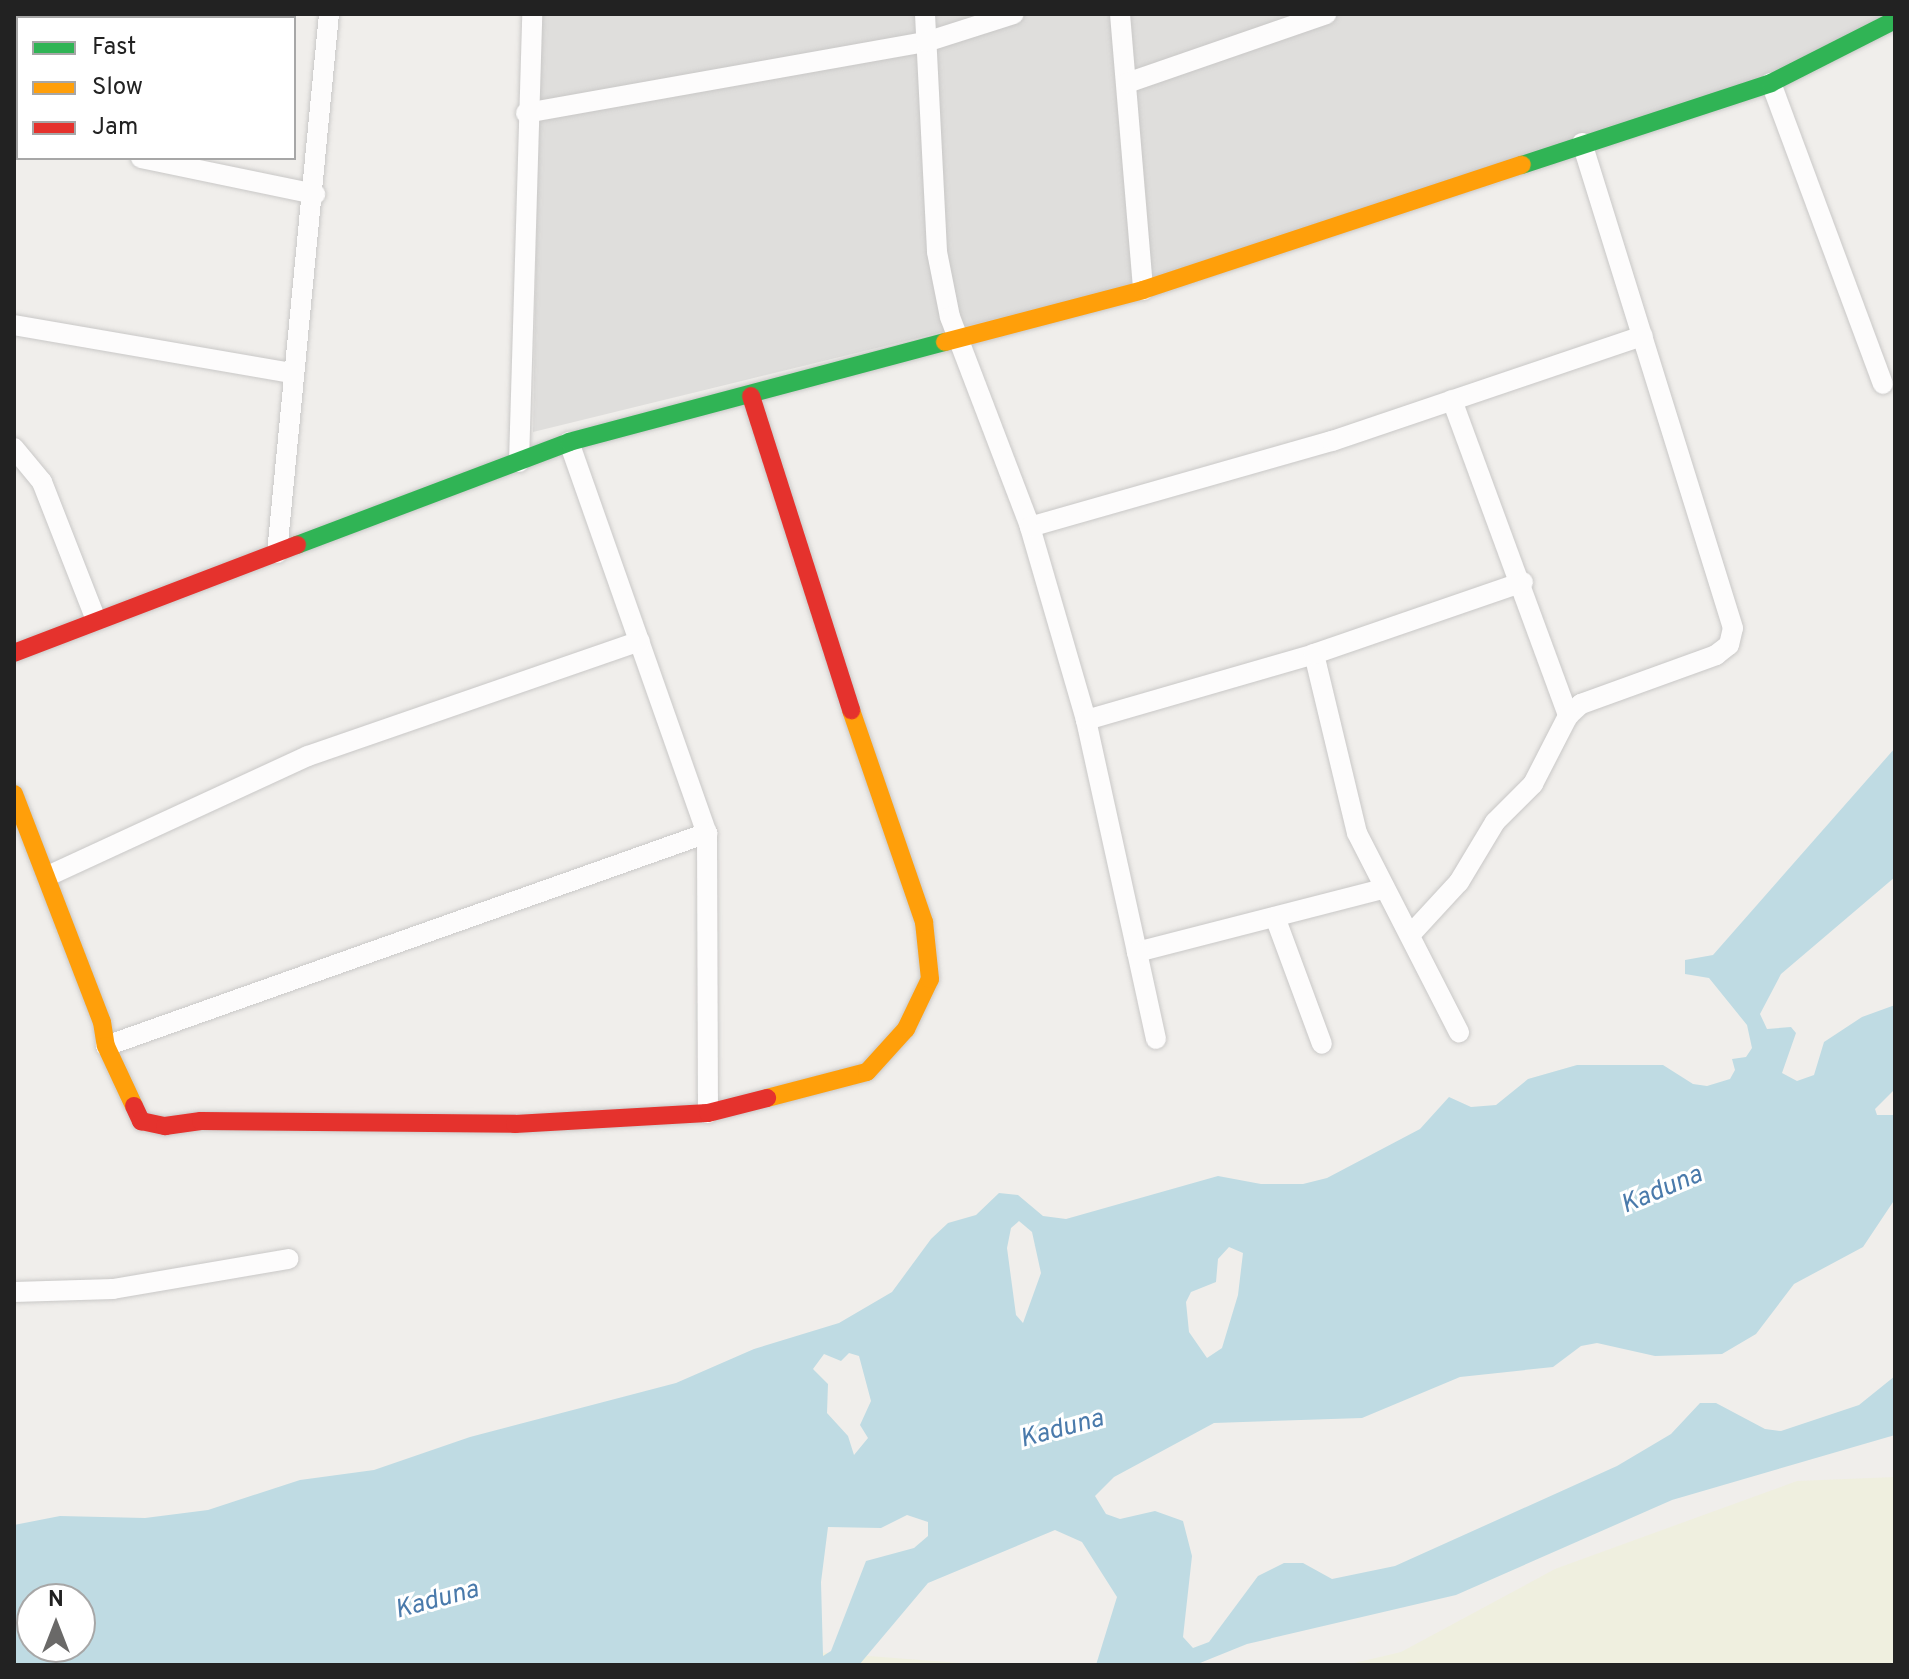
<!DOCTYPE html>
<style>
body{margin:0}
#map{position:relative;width:1909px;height:1679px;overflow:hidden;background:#f0eeeb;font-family:Overpass,sans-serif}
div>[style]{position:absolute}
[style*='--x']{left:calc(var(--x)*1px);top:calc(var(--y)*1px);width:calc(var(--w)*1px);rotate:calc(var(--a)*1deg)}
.residential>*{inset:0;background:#dfdedc}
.farmland>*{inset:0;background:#efefdf}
.water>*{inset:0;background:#bfdbe3}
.roads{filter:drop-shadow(0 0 2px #c9c8c7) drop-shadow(0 0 2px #c9c8c7)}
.street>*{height:20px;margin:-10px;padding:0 10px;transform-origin:10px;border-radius:10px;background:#fdfcfc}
.fast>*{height:18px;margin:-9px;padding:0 9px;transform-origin:9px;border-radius:9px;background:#30b455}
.slow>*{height:18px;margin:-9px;padding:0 9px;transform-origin:9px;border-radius:9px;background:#ff9f0a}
.jam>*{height:18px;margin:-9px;padding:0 9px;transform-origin:9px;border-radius:9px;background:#e5322d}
span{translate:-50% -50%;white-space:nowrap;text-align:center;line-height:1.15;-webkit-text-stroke:6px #fff;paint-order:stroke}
.water-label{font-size:26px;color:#4a7aab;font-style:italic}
.frame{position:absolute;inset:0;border:16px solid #222;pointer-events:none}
.legend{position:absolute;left:16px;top:16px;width:280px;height:144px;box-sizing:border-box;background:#fff;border:2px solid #a7a7a7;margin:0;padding:10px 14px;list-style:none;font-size:24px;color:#222}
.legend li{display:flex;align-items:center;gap:16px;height:40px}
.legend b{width:40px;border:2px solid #a7a7a7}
.north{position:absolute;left:16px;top:1583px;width:80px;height:80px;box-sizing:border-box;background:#fff;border:2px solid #a7a7a7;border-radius:50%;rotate:0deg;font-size:22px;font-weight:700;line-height:32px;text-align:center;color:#222}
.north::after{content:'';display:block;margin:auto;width:28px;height:36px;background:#6a6968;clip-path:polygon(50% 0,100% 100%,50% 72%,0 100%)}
</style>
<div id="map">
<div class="residential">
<div style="clip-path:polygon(540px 14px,1895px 14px,1783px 75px,1172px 276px,533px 432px)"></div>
</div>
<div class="farmland">
<div style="clip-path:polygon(1895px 1477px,1895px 1665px,1346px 1665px,1401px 1652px,1555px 1569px,1797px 1481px)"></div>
<div style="clip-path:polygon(777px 1649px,986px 1665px,450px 1665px)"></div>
</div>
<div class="water">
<div style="clip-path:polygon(evenodd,1895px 748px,1895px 877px,1781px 974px,1760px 1014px,1767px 1029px,1791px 1027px,1796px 1033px,1782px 1073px,1797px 1081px,1814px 1075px,1824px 1042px,1862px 1017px,1895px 1005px,1895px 1089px,1875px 1109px,1877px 1115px,1895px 1115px,1895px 1199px,1863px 1247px,1794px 1284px,1756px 1334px,1722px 1354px,1655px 1356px,1597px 1343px,1581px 1346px,1553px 1367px,1460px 1377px,1362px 1418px,1214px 1423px,1114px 1477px,1095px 1496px,1106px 1514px,1120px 1519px,1155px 1511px,1183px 1521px,1192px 1556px,1183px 1637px,1193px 1648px,1209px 1642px,1258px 1576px,1284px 1563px,1303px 1563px,1332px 1579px,1395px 1566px,1617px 1466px,1671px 1434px,1700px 1403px,1716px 1403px,1765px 1429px,1781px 1431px,1859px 1405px,1895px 1376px,1895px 1435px,1672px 1500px,1456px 1595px,1247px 1644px,1195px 1665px,1096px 1665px,1117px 1597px,1082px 1542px,1055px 1530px,928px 1583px,859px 1665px,14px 1665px,14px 1525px,60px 1516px,145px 1518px,208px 1510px,300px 1480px,374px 1470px,470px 1437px,676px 1383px,754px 1349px,839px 1323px,892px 1292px,931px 1239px,948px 1223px,976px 1215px,999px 1193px,1018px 1195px,1043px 1216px,1066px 1219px,1218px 1176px,1261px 1184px,1303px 1184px,1327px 1178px,1420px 1129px,1449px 1097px,1471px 1107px,1496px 1105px,1528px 1079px,1577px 1065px,1663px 1065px,1693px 1084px,1707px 1086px,1730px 1079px,1735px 1070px,1732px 1059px,1746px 1057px,1752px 1048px,1747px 1025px,1709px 978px,1685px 974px,1685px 960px,1713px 955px,1895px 748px,1019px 1221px,1032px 1232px,1041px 1273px,1023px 1323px,1016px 1315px,1007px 1248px,1011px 1228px,1019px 1221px,1895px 748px,1229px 1247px,1243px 1253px,1238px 1295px,1222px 1348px,1207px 1358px,1189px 1332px,1186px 1302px,1191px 1292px,1216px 1282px,1218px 1259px,1229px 1247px,1895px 748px,849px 1353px,859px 1356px,871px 1401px,860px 1425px,868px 1438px,854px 1455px,848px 1436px,827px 1413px,828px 1384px,813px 1369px,824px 1354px,841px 1361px,849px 1353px,1895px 748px,907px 1515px,928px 1522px,928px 1536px,914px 1548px,866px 1561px,831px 1651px,823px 1656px,821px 1582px,828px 1527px,881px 1528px,907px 1515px,1895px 748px,32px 1599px,80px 1599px,80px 1647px,32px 1647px,32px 1599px)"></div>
</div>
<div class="roads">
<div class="street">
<div style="--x:925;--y:14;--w:238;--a:87.1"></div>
<div style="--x:937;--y:252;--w:66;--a:78.7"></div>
<div style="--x:950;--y:317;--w:225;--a:69.1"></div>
<div style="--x:1030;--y:527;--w:201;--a:73.8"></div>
<div style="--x:1086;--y:720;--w:238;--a:77.6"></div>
<div style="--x:1137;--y:952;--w:253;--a:-14.4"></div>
<div style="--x:1120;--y:14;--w:277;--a:85.2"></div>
<div style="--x:1127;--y:83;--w:211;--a:-19.1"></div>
<div style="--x:1771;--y:83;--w:321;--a:69.6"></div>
<div style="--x:526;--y:113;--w:406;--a:-10.1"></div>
<div style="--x:926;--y:42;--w:92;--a:-17.7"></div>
<div style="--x:14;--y:132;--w:4;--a:14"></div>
<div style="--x:141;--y:158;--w:178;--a:11.7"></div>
<div style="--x:14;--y:325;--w:281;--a:9.8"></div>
<div style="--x:1452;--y:400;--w:337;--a:69.8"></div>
<div style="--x:569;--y:442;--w:415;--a:70.6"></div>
<div style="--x:14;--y:448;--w:44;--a:50.5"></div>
<div style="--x:42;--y:482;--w:148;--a:68.6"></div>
<div style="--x:519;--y:462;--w:448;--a:-88.3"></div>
<div style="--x:1030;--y:527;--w:314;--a:-15.9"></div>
<div style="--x:1332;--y:441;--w:328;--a:-18.7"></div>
<div style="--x:277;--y:553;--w:542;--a:-84.49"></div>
<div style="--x:1314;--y:654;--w:184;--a:76.5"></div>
<div style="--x:1357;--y:833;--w:224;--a:62.9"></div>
<div style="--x:1086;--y:720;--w:237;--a:-16.1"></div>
<div style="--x:1314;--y:654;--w:221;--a:-19"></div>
<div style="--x:48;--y:876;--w:286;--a:-24.8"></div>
<div style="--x:308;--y:756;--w:351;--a:-19.1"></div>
<div style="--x:1275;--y:917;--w:135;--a:69.7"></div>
<div style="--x:1411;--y:934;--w:71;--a:-47.3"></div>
<div style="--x:1459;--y:882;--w:70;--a:-59"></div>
<div style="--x:1495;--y:822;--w:54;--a:-45"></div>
<div style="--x:1533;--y:784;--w:76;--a:-62.8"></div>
<div style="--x:1568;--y:716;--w:18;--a:-43"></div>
<div style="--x:1581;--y:704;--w:144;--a:-19.9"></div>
<div style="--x:1716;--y:655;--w:16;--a:-38"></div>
<div style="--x:1729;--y:645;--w:17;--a:-77"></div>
<div style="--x:1733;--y:628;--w:508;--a:-107.29"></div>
<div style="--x:1137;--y:952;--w:89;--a:77.7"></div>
<div style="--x:106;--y:1046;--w:638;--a:-19.51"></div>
<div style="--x:707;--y:833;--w:280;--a:89.8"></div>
<div style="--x:14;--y:1292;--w:99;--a:-1.7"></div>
<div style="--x:113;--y:1289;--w:178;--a:-9.7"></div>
</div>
<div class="fast">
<div style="--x:1522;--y:165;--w:262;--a:-18.2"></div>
<div style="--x:1771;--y:83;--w:139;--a:-26.9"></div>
<div style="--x:297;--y:545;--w:291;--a:-20.7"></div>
<div style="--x:569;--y:442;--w:389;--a:-14.9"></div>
</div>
<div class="slow">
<div style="--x:945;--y:342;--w:205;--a:-14.7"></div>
<div style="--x:1143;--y:290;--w:399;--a:-18.3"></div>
<div style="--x:14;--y:794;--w:244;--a:68.9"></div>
<div style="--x:102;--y:1022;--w:24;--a:81"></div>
<div style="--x:106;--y:1046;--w:66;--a:65"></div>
<div style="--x:767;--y:1098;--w:103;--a:-14.6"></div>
<div style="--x:867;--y:1072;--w:58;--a:-47.8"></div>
<div style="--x:906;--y:1029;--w:55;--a:-64.4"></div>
<div style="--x:930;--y:979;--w:57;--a:-96"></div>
<div style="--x:924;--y:922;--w:224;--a:-109"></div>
</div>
<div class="jam">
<div style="--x:751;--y:396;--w:330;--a:72.3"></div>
<div style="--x:14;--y:653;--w:303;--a:-20.9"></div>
<div style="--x:134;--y:1106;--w:17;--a:65"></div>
<div style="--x:141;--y:1121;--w:25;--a:12"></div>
<div style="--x:165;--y:1126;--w:36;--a:-8"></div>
<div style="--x:201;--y:1121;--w:314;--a:0.5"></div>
<div style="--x:515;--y:1124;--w:193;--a:-3.3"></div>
<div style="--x:708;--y:1113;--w:61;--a:-14.3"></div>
</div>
</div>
<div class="water-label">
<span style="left:1662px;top:1191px;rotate:-23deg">Kaduna</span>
<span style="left:1062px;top:1430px;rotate:-15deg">Kaduna</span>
<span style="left:437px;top:1601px;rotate:-15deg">Kaduna</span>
</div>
<div class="frame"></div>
<ul class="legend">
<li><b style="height:10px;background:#30b455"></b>Fast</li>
<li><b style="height:10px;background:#ff9f0a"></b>Slow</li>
<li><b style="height:10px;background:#e5322d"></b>Jam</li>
</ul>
<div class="north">N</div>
</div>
